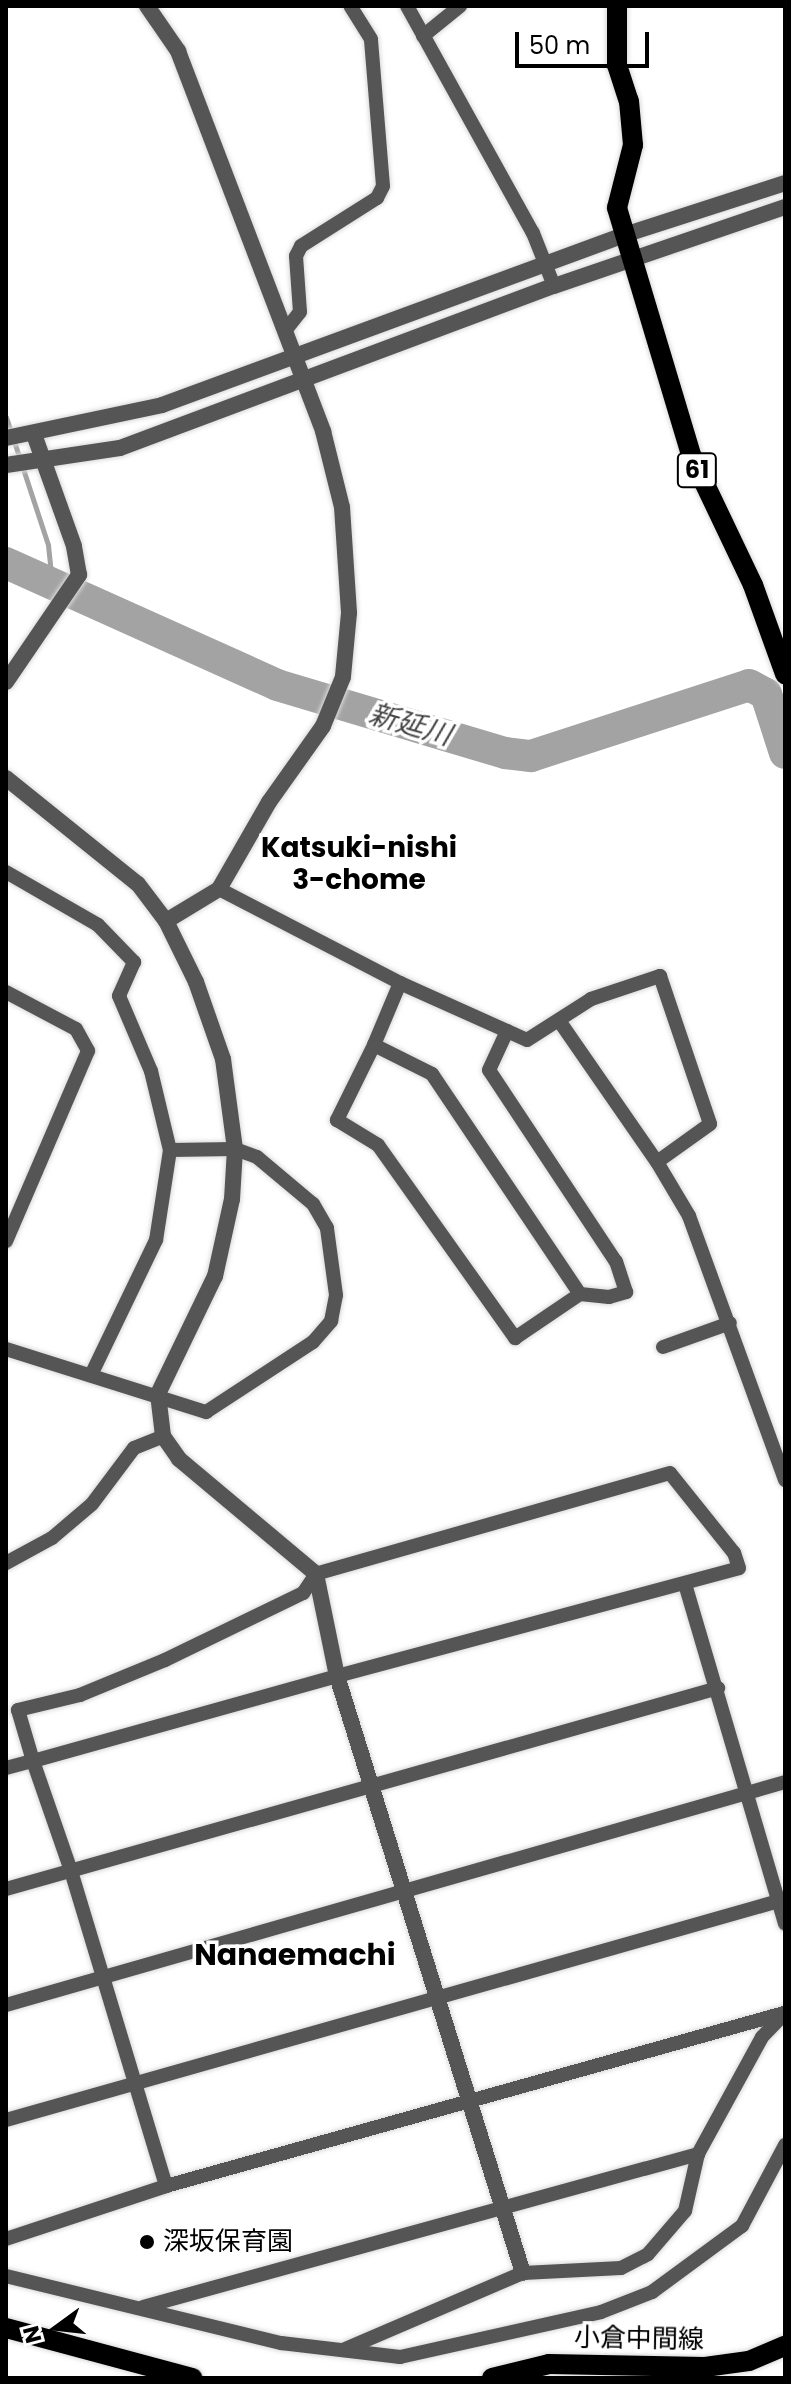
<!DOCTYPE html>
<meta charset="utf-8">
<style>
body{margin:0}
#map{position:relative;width:791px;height:2384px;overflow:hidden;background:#fff;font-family:Poppins,"Noto Sans JP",sans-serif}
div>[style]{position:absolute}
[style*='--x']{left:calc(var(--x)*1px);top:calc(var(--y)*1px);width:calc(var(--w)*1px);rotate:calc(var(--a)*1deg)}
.stream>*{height:5px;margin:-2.5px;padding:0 2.5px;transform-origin:2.5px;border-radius:2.5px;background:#a3a3a3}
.river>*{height:32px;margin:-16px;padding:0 16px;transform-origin:16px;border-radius:16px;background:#a3a3a3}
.roads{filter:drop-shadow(0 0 2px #dbdbdb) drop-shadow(0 0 2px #dbdbdb)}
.minor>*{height:14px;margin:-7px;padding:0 7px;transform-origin:7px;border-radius:7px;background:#555}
.tertiary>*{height:16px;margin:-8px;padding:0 8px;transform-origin:8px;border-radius:8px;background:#555}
.primary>*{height:20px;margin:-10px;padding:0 10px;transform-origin:10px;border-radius:10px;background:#000}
.dots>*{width:22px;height:22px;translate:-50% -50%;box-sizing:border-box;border:4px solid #fff;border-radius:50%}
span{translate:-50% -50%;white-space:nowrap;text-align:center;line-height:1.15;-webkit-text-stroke:7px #fff;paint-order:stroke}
.shield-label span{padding:2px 6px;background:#fff;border:2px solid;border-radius:6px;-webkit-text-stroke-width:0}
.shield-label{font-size:24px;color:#000;font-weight:700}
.poi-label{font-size:26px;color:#000}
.left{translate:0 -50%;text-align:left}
.street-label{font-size:26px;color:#000}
.water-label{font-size:28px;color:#444;font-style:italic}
.neighbourhood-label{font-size:28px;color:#000;font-weight:700}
.quarter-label{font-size:30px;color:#000;font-weight:700}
.frame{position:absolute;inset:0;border:8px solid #000;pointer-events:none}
.north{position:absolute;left:16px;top:2288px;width:80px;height:80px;-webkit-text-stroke:6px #fff;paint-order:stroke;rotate:255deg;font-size:22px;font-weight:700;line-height:32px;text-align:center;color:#000}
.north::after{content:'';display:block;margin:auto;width:28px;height:36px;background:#000;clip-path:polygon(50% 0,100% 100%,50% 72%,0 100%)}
.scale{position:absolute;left:515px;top:32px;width:134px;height:36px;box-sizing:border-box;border:4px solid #000;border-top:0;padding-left:10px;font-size:24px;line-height:28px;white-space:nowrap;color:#000;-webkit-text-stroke:6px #fff;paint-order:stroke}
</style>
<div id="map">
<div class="stream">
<div style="--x:6;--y:417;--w:135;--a:71.8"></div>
<div style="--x:48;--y:545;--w:36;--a:84"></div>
</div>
<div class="river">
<div style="--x:6;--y:563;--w:297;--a:24.2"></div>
<div style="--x:277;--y:685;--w:238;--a:16.6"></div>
<div style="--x:505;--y:753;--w:26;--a:7"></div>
<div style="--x:531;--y:756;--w:229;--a:-18"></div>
<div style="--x:749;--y:685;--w:19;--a:28"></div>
<div style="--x:766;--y:694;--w:62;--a:72.1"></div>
</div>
<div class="roads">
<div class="minor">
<div style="--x:407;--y:6;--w:260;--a:61"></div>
<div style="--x:533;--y:233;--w:57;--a:68.4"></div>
<div style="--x:423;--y:36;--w:48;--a:-39"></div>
<div style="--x:285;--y:331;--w:24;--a:-52"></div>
<div style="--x:300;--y:312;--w:56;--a:-94.1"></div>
<div style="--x:296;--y:256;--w:11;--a:-63"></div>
<div style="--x:301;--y:246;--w:90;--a:-32.3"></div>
<div style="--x:377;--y:198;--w:13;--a:-63"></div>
<div style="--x:383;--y:186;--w:147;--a:-94.7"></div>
<div style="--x:371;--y:39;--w:39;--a:-122"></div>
<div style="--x:6;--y:872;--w:106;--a:29.9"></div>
<div style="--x:98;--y:925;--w:52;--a:45.8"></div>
<div style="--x:134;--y:962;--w:37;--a:114"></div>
<div style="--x:119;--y:996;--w:82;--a:66.9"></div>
<div style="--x:151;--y:1071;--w:81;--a:76.5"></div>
<div style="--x:170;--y:1150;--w:91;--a:98.8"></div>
<div style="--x:156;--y:1240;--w:150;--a:115.7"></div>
<div style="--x:219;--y:889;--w:204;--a:27.4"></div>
<div style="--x:400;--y:983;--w:139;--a:24.2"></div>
<div style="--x:527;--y:1040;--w:76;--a:-32.6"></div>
<div style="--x:591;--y:999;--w:73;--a:-18.4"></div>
<div style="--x:660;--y:976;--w:156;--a:71.3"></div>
<div style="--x:710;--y:1124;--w:65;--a:144.4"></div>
<div style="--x:657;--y:1162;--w:63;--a:59.3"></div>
<div style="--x:689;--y:1216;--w:281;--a:70"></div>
<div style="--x:400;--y:983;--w:67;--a:112.8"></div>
<div style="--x:374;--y:1045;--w:65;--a:26.6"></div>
<div style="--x:432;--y:1074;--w:265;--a:56.1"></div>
<div style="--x:580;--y:1294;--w:29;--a:6"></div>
<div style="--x:609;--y:1297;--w:18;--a:-16"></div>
<div style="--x:626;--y:1292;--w:32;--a:-108"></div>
<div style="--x:616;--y:1262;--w:230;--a:-123.5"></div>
<div style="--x:489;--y:1070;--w:43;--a:-65.2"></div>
<div style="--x:6;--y:992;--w:79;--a:27.9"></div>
<div style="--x:76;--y:1029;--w:25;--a:61"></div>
<div style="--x:88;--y:1051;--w:207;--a:113.3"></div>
<div style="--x:560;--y:1022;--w:170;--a:55.3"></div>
<div style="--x:374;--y:1045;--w:84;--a:116.3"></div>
<div style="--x:337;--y:1120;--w:48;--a:31.4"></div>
<div style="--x:378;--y:1145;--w:237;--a:54.6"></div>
<div style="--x:515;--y:1338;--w:78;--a:-34.1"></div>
<div style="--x:663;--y:1347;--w:71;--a:-19.7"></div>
<div style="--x:6;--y:1349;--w:210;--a:17.5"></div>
<div style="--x:206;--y:1412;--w:128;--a:-33.2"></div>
<div style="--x:313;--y:1342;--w:28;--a:-49"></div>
<div style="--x:331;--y:1321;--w:26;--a:-79"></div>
<div style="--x:336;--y:1295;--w:68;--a:-97.7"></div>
<div style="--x:327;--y:1228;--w:28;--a:-120"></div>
<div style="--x:313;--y:1204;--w:73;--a:-140"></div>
<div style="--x:257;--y:1157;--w:23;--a:-160"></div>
<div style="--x:235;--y:1149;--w:65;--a:179.1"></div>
<div style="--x:6;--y:1563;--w:52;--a:-28.5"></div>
<div style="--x:52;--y:1538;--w:52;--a:-40.4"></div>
<div style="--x:92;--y:1504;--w:70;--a:-53.1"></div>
<div style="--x:134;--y:1448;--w:31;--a:-22"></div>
<div style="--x:685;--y:1584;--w:354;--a:73.6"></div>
<div style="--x:6;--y:1768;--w:28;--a:-15"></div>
<div style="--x:33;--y:1761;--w:316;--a:-15.6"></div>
<div style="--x:337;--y:1676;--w:416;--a:-15"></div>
<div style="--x:739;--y:1568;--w:16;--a:-108"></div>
<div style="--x:734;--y:1553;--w:102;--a:-128.7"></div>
<div style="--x:670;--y:1473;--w:368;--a:164.1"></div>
<div style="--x:316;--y:1574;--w:23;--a:124"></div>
<div style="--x:303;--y:1593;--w:153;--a:154.1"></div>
<div style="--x:165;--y:1660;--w:92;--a:157.6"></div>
<div style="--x:80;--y:1695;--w:64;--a:166.4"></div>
<div style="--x:18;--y:1710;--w:53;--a:73.6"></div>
<div style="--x:33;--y:1761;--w:116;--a:70.9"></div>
<div style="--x:71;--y:1871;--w:329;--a:73.2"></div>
<div style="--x:6;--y:1889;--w:740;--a:-15.76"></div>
<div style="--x:6;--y:2005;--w:810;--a:-15.97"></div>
<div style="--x:6;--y:2120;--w:803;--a:-15.82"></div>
<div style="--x:6;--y:2239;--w:169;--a:-18.3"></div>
<div style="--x:166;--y:2186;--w:642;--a:-15.64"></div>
<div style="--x:6;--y:2276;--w:283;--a:13.7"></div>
<div style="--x:281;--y:2343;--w:120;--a:6.7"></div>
<div style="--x:400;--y:2357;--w:206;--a:-12.6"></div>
<div style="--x:601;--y:2312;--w:55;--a:-21.4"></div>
<div style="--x:652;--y:2292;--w:112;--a:-36.3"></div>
<div style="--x:742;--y:2226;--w:92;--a:-62"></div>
<div style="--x:143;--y:2307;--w:576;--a:-15.41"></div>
<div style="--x:343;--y:2350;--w:196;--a:-23.2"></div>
<div style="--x:523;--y:2273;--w:98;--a:-2.9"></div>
<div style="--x:621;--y:2268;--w:30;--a:-27"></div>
<div style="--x:648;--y:2254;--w:57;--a:-49.3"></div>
<div style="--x:685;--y:2211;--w:58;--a:-77.2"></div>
<div style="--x:698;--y:2154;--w:133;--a:-61.3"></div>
<div style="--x:762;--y:2037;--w:30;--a:-46"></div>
</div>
<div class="tertiary">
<div style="--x:147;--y:6;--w:55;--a:55.4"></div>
<div style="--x:178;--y:51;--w:407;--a:69.1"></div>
<div style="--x:323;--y:431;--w:78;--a:76"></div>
<div style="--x:342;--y:507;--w:106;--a:86.2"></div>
<div style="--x:349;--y:613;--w:64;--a:95.4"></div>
<div style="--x:343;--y:677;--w:53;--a:112.2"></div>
<div style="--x:323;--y:726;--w:93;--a:125.4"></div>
<div style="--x:269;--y:802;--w:100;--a:119.9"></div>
<div style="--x:219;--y:889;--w:62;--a:148.9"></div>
<div style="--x:6;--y:438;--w:159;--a:-11.9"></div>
<div style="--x:162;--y:405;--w:492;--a:-20.2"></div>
<div style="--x:624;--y:235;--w:169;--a:-17.9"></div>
<div style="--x:6;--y:465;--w:115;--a:-8.5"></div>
<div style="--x:120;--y:448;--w:463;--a:-20.5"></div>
<div style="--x:554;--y:286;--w:244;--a:-18.9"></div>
<div style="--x:6;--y:682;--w:130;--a:-55.7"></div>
<div style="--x:79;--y:575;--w:29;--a:-100"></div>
<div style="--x:74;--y:546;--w:119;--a:-109.7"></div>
<div style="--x:6;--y:778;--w:169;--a:38.8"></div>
<div style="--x:138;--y:884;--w:46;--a:52.9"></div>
<div style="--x:166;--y:921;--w:68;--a:63.8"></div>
<div style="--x:196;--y:982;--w:82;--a:70.7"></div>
<div style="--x:223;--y:1059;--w:91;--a:82.4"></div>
<div style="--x:235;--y:1149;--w:50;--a:93.4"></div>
<div style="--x:232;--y:1199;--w:79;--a:102.4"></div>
<div style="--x:215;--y:1276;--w:131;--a:115.8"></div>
<div style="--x:158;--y:1394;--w:42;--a:83.2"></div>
<div style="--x:163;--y:1436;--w:28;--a:55"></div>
<div style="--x:179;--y:1459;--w:179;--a:40"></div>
<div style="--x:316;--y:1574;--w:104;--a:78.4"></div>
<div style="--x:337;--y:1676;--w:625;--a:72.7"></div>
</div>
<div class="primary">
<div style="--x:617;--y:6;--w:59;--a:90"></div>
<div style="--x:617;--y:65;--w:38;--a:72"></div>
<div style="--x:629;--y:101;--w:44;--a:84.8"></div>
<div style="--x:633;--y:145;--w:65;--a:104.3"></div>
<div style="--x:617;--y:208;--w:258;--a:73.3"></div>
<div style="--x:691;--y:455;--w:144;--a:64.5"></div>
<div style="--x:753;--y:585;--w:95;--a:70.2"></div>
<div style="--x:6;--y:2328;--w:193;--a:15"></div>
<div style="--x:492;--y:2378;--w:59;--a:-13.8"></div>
<div style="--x:549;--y:2364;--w:156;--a:1.1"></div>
<div style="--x:705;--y:2367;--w:44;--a:-7.8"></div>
<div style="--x:749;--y:2361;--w:39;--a:-23"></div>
</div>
</div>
<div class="dots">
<div style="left:147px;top:2242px;background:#000"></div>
</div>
<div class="shield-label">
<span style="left:697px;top:470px">61</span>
</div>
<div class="poi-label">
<span class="left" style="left:163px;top:2242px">深坂保育園</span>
</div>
<div class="street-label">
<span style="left:639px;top:2339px;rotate:1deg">小倉中間線</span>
</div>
<div class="water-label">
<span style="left:410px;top:725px;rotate:16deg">新延川</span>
</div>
<div class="neighbourhood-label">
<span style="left:359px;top:864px">Katsuki-nishi<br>3-chome</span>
</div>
<div class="quarter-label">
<span style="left:295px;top:1955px">Nanaemachi</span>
</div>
<div class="frame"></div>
<div class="north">N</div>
<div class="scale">50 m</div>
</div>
